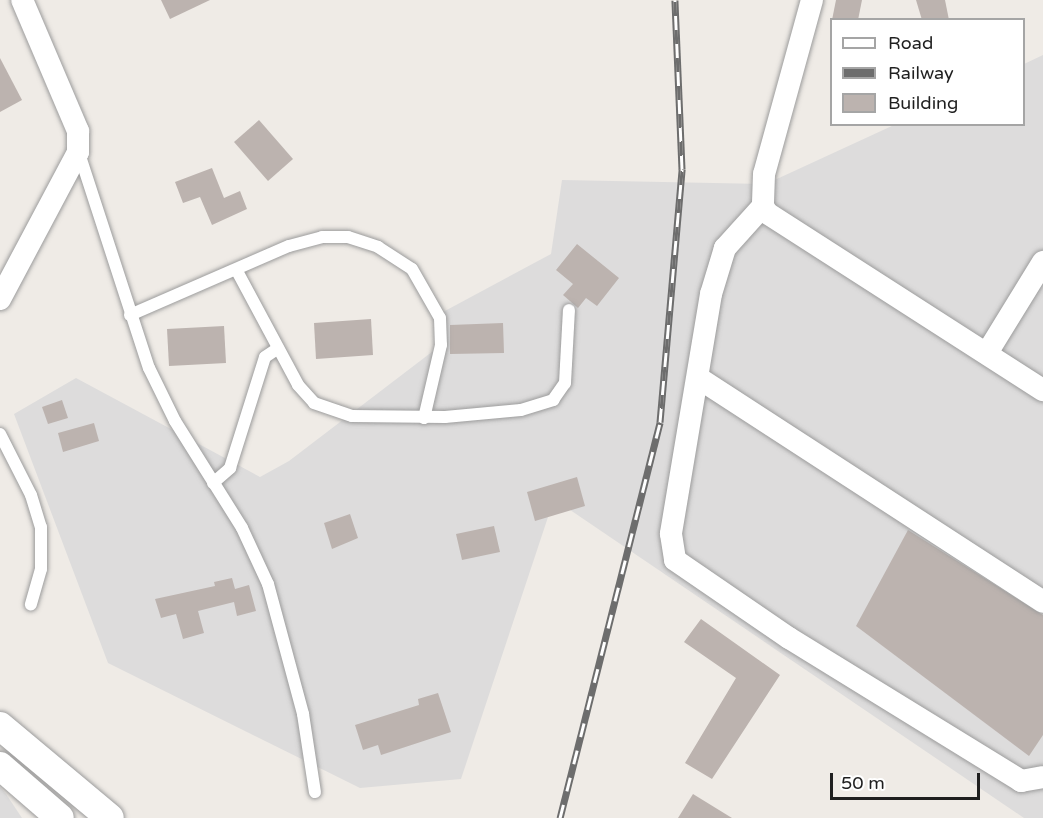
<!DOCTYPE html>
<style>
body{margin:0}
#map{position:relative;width:1043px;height:818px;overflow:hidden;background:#efebe6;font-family:"Varela Round",sans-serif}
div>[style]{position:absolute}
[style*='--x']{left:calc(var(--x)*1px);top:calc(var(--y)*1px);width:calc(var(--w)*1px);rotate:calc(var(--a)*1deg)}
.residential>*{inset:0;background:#dddcdc}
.building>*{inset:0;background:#bcb3af}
.roads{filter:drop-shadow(0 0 2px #9c9c9c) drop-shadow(0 0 2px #9c9c9c)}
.service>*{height:12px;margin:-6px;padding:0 6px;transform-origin:6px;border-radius:6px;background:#fff}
.minor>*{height:22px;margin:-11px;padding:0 11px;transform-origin:11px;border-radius:11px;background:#fff}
.tertiary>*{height:28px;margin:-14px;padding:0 14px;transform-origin:14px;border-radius:14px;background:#fff}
.rail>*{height:7px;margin-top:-3.5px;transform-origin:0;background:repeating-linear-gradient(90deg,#fff 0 14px,#6d6d6d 0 28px);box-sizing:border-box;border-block:2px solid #6d6d6d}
span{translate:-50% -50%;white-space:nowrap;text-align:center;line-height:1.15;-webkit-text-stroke:5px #fff;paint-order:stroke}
.legend{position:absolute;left:830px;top:18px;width:195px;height:108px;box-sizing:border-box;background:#fff;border:2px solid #a5a5a5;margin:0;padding:8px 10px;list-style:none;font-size:18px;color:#1f1f1f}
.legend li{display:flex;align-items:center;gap:12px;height:30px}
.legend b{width:30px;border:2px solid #a5a5a5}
.scale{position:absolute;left:830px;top:773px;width:150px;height:27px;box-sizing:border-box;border:3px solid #1f1f1f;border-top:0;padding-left:8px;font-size:18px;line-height:21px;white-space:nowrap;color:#1f1f1f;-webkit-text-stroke:4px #fff;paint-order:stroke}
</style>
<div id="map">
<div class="residential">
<div style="clip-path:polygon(1043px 55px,1043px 818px,1024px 818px,554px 499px,461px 779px,360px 788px,108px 663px,14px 414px,76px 378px,260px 477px,289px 461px,441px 345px,443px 312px,551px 254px,562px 180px,766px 184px,894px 125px,1024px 124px,1024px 64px)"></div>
<div style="clip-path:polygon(0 787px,6px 794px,22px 818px,0 818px)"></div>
</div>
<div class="building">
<div style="clip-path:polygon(161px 0,210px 0,170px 19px)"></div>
<div style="clip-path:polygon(836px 0,862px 0,858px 20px,832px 20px)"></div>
<div style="clip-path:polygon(916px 0,945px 0,949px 20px,922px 20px)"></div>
<div style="clip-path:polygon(0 58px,22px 100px,0 112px)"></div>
<div style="clip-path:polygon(259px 120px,293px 159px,268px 181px,234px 142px)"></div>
<div style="clip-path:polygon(212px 168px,224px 198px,240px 191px,247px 209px,212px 225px,200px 197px,183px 203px,175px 182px)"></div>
<div style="clip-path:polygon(577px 244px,619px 278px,597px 306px,586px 298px,578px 308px,563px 295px,573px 284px,556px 270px)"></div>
<div style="clip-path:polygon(371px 319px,373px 355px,316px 359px,314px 323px)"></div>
<div style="clip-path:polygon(503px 323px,504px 353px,450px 354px,450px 325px)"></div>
<div style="clip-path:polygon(224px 326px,226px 363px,169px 366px,167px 329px)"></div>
<div style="clip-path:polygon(62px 400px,68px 418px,48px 424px,42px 407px)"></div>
<div style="clip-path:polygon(94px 423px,99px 441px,63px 452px,58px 433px)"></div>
<div style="clip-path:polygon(577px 477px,585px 506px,535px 521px,527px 492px)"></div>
<div style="clip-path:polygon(350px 514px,358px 538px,332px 549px,324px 523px)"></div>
<div style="clip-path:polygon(494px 526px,500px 552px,462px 560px,456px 534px)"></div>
<div style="clip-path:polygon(908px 530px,1043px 615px,1043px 735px,1029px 756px,856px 626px)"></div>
<div style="clip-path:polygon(232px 578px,235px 589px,249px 585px,256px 611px,237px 616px,234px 602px,198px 611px,204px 633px,183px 639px,176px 614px,161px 618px,155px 599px,215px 586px,214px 582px)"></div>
<div style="clip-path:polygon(701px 619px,780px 675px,712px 779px,685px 763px,736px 678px,684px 642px)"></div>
<div style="clip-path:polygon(438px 693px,451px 732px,381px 755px,378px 745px,363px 750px,355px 725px,419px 705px,418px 699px)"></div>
<div style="clip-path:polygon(693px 794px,732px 818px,678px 818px)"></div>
</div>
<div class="roads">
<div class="service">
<div style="--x:79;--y:153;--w:226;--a:72"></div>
<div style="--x:149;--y:368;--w:59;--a:63.9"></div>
<div style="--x:175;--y:421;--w:126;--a:57.9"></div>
<div style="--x:242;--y:528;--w:62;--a:65.1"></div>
<div style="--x:268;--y:584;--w:135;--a:74.9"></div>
<div style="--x:303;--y:714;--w:79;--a:81.3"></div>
<div style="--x:237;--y:271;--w:129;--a:61.8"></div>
<div style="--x:298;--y:385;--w:24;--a:48"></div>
<div style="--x:314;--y:403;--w:40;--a:18.9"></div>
<div style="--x:352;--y:416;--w:93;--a:0.6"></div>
<div style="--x:445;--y:417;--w:76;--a:-5.3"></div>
<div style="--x:521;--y:410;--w:34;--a:-17"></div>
<div style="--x:553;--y:400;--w:21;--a:-55"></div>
<div style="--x:565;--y:383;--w:73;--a:-86.9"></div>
<div style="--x:130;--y:315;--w:173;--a:-23.5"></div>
<div style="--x:289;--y:246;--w:34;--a:-15"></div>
<div style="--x:322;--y:237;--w:26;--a:0"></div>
<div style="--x:348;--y:237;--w:32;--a:18"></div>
<div style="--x:378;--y:247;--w:40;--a:32.9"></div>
<div style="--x:412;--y:269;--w:56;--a:60.3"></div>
<div style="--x:440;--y:318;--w:27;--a:88"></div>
<div style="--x:441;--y:345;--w:75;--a:103.1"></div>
<div style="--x:0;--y:434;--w:68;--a:63.1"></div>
<div style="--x:31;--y:495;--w:34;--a:73"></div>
<div style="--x:41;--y:527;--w:42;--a:90"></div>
<div style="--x:41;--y:569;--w:37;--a:106"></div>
<div style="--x:213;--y:483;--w:23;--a:-41"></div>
<div style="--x:230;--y:468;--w:116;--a:-72.5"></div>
<div style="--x:265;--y:357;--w:14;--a:-34"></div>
</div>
<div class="minor">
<div style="--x:812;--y:0;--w:180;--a:105.4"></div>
<div style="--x:764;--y:174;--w:32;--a:92"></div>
<div style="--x:763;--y:206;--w:8;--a:60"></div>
<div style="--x:767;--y:213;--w:328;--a:32.7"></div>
<div style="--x:763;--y:206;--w:57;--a:132.1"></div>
<div style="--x:725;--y:248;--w:48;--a:106.9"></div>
<div style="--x:711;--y:294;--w:243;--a:99.5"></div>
<div style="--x:671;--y:534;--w:26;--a:81"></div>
<div style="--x:675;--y:560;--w:138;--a:34.4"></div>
<div style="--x:789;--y:638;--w:273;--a:31.6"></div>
<div style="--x:1021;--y:781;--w:22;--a:-10"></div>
<div style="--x:0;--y:299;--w:166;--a:-62"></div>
<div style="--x:78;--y:152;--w:21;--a:-90"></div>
<div style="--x:78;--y:131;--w:142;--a:-113.1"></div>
<div style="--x:987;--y:353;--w:107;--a:-58.4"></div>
<div style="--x:700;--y:379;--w:409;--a:33"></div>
</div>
<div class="tertiary">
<div style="--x:0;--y:726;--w:143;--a:39.9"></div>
<div style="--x:0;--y:766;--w:79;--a:40.9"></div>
</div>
</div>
<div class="rail">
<div style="--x:560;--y:818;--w:408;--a:-75.8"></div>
<div style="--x:660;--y:422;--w:254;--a:-85"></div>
<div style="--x:682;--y:169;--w:169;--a:-92.4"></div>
</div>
<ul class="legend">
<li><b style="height:8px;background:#fff"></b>Road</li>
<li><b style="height:8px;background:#6d6d6d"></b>Railway</li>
<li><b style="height:16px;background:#bcb3af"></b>Building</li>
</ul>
<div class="scale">50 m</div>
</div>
